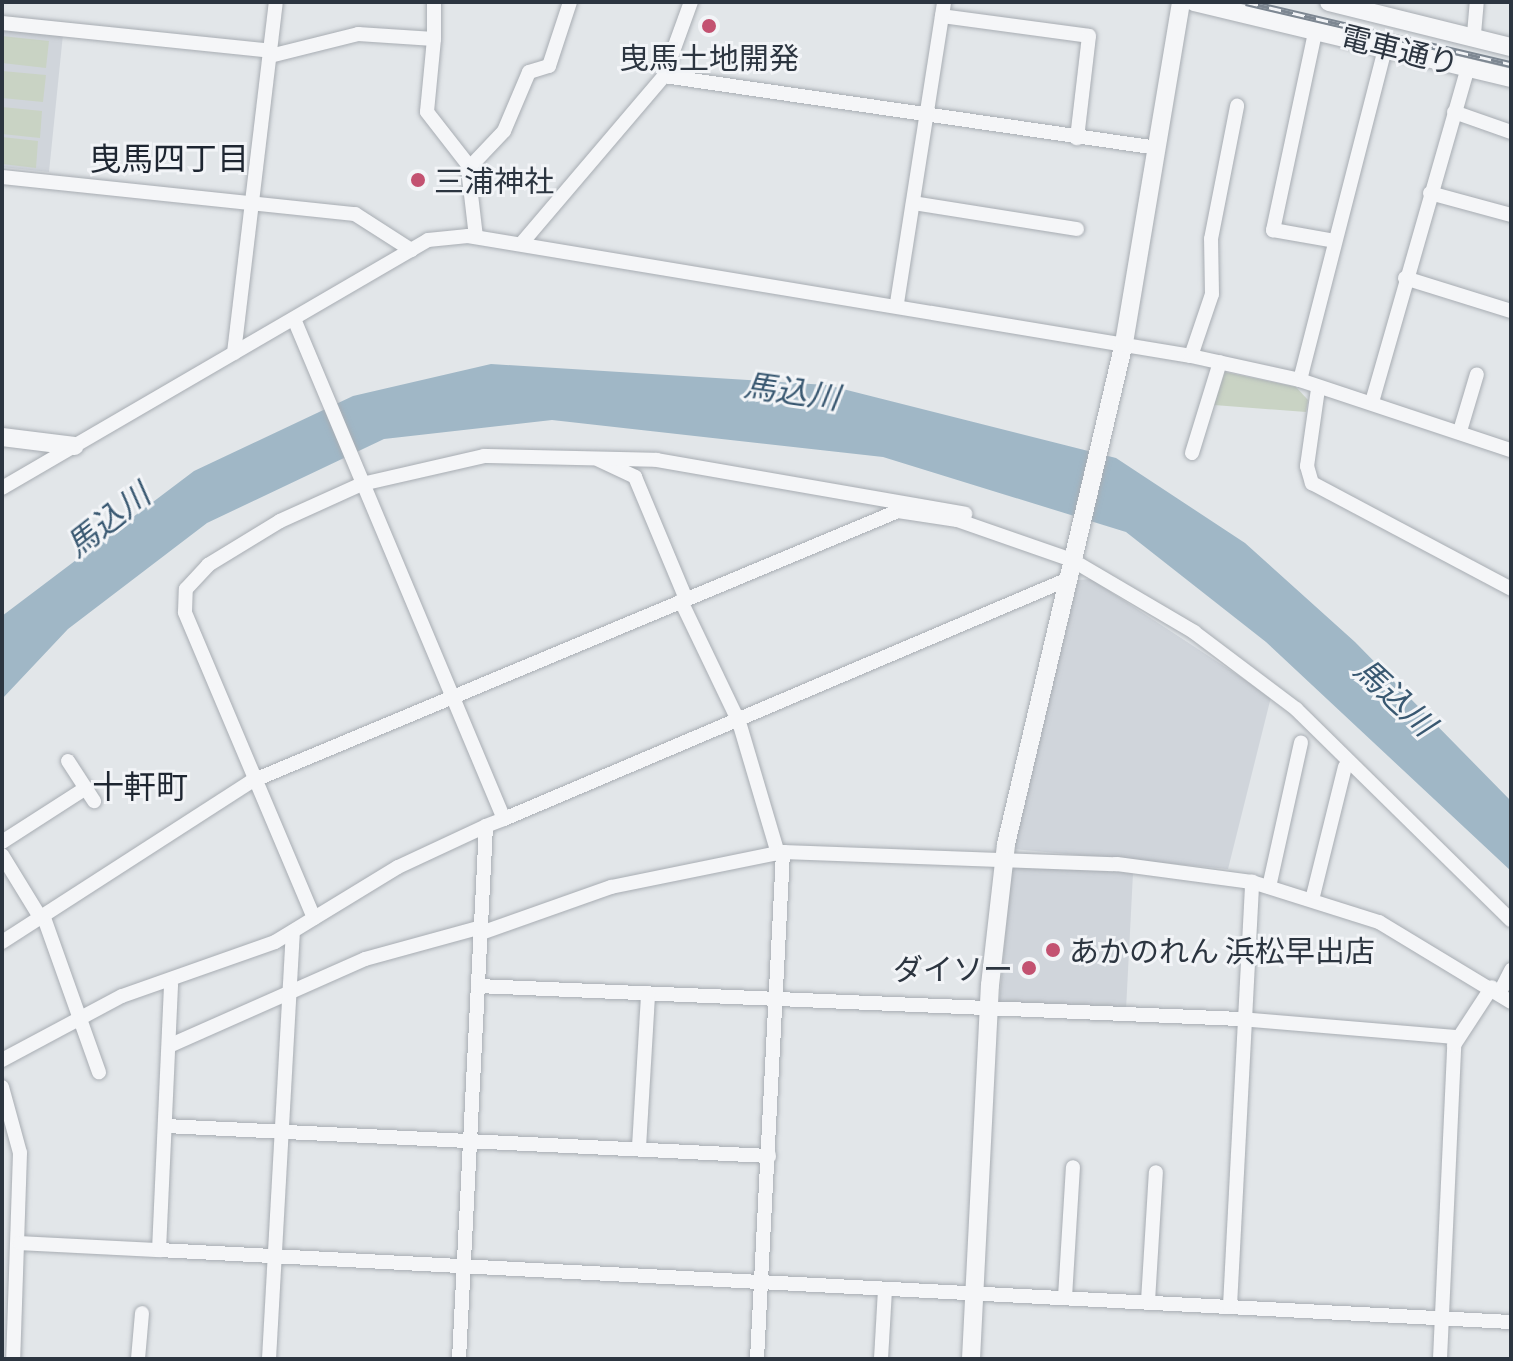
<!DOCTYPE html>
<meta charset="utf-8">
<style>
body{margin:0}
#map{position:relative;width:1513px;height:1361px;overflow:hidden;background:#e2e6e9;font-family:Commissioner,"Noto Sans JP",sans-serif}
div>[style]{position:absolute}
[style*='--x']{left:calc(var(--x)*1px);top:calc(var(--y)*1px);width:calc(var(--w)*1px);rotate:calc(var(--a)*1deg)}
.built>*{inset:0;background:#d0d5db}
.green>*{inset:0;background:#c9d3c4}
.water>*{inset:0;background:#a0b7c6}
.roads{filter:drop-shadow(0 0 2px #a8adb3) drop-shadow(0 0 2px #a8adb3)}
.minor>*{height:14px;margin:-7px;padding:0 7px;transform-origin:7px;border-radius:7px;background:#f5f6f8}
.tertiary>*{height:18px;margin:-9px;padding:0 9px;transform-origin:9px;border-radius:9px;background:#f5f6f8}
.rail>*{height:7px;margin-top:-3.5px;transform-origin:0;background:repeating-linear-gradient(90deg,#f2f4f7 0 12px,#7d8792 0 24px);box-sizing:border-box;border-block:2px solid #7d8792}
.dots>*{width:22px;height:22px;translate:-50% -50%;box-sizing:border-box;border:4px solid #f2f4f7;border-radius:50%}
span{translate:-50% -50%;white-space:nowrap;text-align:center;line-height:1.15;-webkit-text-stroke:6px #f2f4f7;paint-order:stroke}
.street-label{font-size:30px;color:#2c3540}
.poi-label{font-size:30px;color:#2c3540}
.left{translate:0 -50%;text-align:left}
.right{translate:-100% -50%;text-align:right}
.neighbourhood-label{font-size:32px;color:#1e2631}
.water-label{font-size:32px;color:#395871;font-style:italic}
.frame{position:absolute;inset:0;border:4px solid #2c3540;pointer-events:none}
</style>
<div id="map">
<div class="built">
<div style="clip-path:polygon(2px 28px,63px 34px,49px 172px,2px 167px)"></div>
<div style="clip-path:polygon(1091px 579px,1271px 697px,1228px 869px,1012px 849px,1078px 580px)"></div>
<div style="clip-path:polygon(1012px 865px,1133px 873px,1126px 1010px,999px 1004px)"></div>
</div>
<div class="green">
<div style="clip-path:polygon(2px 36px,49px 41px,46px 68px,2px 63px)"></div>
<div style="clip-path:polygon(2px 71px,46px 75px,43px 102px,2px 98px)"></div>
<div style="clip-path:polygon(2px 107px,42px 111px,40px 138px,2px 134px)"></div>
<div style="clip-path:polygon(2px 137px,38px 141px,36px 168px,2px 164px)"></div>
<div style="clip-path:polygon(1225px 372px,1296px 387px,1308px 400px,1306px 412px,1214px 405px)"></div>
</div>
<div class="water">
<div style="clip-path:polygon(491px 364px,827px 385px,1116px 458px,1245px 543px,1355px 642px,1511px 801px,1511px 871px,1266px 642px,1126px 532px,883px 457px,552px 420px,384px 439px,207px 523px,68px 629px,2px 699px,2px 616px,194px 471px,353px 396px)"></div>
</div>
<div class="roads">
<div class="minor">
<div style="--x:942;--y:16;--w:148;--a:7.7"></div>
<div style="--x:1089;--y:36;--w:103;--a:96.7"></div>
<div style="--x:2;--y:23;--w:270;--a:5.9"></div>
<div style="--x:1316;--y:28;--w:207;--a:102"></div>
<div style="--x:1273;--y:230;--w:58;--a:10"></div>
<div style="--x:1474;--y:34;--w:32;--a:-85"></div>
<div style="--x:434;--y:39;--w:73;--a:95.5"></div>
<div style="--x:427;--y:112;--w:68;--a:52.1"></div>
<div style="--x:270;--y:56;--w:91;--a:-14"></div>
<div style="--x:358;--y:34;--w:76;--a:3.8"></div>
<div style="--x:434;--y:39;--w:37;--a:-90"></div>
<div style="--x:664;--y:76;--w:499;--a:8.3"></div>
<div style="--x:1454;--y:112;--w:60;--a:19.3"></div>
<div style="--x:2;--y:177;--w:355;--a:6"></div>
<div style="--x:355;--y:214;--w:67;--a:32.7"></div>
<div style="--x:1430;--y:193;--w:84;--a:15.2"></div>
<div style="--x:913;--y:203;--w:166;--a:9"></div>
<div style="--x:476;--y:237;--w:68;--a:-96.7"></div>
<div style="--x:468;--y:169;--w:52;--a:-46.5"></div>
<div style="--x:504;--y:131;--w:64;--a:-67"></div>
<div style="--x:529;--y:72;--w:21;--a:-17"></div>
<div style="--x:549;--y:66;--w:67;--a:-71.8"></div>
<div style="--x:521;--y:244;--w:221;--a:-49.6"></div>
<div style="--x:664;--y:76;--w:79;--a:-70"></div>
<div style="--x:1405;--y:278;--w:111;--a:17.3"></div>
<div style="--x:897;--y:303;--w:305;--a:-81.1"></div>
<div style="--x:294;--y:319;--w:542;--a:67.22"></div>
<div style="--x:504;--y:819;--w:19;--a:159"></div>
<div style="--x:486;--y:826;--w:534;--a:92.9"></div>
<div style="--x:234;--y:353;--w:354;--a:-83.2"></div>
<div style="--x:1191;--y:356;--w:65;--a:-71.3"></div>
<div style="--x:1212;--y:294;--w:55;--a:-91"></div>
<div style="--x:1211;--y:239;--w:136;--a:-78.9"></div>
<div style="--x:1300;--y:380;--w:345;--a:-75.6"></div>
<div style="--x:1318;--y:389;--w:78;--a:98.1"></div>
<div style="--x:1307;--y:466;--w:18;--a:74"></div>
<div style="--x:1312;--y:483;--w:225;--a:28"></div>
<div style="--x:1372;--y:402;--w:348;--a:-74"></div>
<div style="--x:1460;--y:431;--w:59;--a:-73.4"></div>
<div style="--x:1192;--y:453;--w:95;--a:-72.9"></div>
<div style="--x:599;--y:460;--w:40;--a:25"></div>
<div style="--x:635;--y:477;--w:132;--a:67.3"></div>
<div style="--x:2;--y:488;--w:493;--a:-30.2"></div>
<div style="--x:428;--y:240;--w:40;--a:-5.7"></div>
<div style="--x:468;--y:236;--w:733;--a:9.42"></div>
<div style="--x:1191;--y:356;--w:112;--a:12.4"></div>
<div style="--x:1300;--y:380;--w:222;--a:18.4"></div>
<div style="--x:681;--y:601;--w:134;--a:64.4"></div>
<div style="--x:739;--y:722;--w:138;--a:73.5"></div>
<div style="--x:68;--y:761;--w:48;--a:57"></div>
<div style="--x:504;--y:819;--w:611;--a:-23.04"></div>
<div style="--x:2;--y:842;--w:100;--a:-32.7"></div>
<div style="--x:2;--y:855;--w:73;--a:58.5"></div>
<div style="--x:1269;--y:887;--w:148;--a:-77.5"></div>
<div style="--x:1312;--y:900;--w:137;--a:-76.1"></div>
<div style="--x:43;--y:915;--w:167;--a:70.4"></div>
<div style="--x:314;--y:918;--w:332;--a:-112.9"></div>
<div style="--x:185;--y:612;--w:23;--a:-88"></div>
<div style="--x:186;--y:589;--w:33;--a:-47"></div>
<div style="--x:208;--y:565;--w:84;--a:-31.4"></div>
<div style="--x:280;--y:521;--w:90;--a:-24.3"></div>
<div style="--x:362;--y:484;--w:125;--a:-12.9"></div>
<div style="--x:484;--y:456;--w:173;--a:1.3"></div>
<div style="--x:657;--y:460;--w:313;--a:9.9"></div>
<div style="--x:481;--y:933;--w:138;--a:-19.5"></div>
<div style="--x:611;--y:887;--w:176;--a:-11.5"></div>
<div style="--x:783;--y:852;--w:334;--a:2.1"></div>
<div style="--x:1117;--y:864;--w:136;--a:7.6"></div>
<div style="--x:1252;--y:882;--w:133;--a:17.5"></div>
<div style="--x:1379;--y:922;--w:154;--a:31.2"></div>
<div style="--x:2;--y:942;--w:297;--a:-32.8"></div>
<div style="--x:252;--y:781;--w:700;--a:-22.68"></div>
<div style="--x:898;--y:511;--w:60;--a:8.7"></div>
<div style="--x:957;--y:520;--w:122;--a:19.2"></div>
<div style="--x:1072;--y:560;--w:142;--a:30.5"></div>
<div style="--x:1194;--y:632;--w:128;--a:37"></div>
<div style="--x:1296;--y:709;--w:301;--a:44.5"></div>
<div style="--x:478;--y:986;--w:764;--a:2.48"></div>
<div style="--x:1241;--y:1019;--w:217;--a:4.8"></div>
<div style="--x:1500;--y:992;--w:25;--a:-63"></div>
<div style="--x:171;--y:1045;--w:212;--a:-23.9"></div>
<div style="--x:365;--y:959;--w:120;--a:-15.4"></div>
<div style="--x:2;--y:1060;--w:136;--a:-28.1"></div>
<div style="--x:122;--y:996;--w:162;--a:-19.4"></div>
<div style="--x:275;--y:942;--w:144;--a:-31.4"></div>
<div style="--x:398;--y:867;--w:97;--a:-25"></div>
<div style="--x:2;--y:1087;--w:68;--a:74.7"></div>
<div style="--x:20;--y:1153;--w:206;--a:91.9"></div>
<div style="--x:166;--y:1126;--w:604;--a:2.85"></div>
<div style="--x:639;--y:1147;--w:153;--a:-86.6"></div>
<div style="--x:20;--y:1243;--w:139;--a:2.9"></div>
<div style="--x:159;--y:1250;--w:266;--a:-87.4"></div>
<div style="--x:159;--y:1250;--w:1354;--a:3.05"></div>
<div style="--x:1065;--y:1297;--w:130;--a:-86.5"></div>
<div style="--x:1148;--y:1301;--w:129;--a:-86.5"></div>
<div style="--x:1230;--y:1306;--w:425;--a:-87"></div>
<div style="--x:138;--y:1359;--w:46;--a:-85"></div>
<div style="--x:269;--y:1359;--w:427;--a:-86.8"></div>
<div style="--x:757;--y:1359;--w:508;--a:-87.06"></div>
<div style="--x:881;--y:1359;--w:69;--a:-86.7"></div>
<div style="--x:1440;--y:1359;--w:314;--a:-87.4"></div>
<div style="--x:1454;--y:1045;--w:69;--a:-56.8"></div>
</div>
<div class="tertiary">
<div style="--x:1194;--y:2;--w:326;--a:13.5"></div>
<div style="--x:1329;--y:2;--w:187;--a:13.9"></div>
<div style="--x:2;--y:437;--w:73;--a:7.1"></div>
<div style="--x:971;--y:1359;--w:374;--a:-87.1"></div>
<div style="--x:990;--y:985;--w:142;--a:-83.5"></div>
<div style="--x:1006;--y:844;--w:515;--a:-76.75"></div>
<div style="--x:1124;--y:343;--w:346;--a:-80.5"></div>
</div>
</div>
<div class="rail">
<div style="--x:1246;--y:2;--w:272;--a:13.2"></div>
</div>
<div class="dots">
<div style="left:709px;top:26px;background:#c35271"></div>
<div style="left:418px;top:180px;background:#c35271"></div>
<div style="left:1053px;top:950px;background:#c35271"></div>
<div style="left:1029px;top:968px;background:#c35271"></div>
</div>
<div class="street-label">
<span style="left:1400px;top:49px;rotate:14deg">電車通り</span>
</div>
<div class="poi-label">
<span style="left:709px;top:57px">曳馬土地開発</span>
<span class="left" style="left:434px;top:180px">三浦神社</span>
<span class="left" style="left:1069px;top:950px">あかのれん 浜松早出店</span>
<span class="right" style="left:1013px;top:968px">ダイソー</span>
</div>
<div class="neighbourhood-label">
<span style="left:169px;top:157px">曳馬四丁目</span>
<span style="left:140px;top:785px">十軒町</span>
</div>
<div class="water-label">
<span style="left:792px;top:390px;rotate:8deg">馬込川</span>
<span style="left:107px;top:519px;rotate:-38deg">馬込川</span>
<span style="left:1396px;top:696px;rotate:43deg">馬込川</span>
</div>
<div class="frame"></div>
</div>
